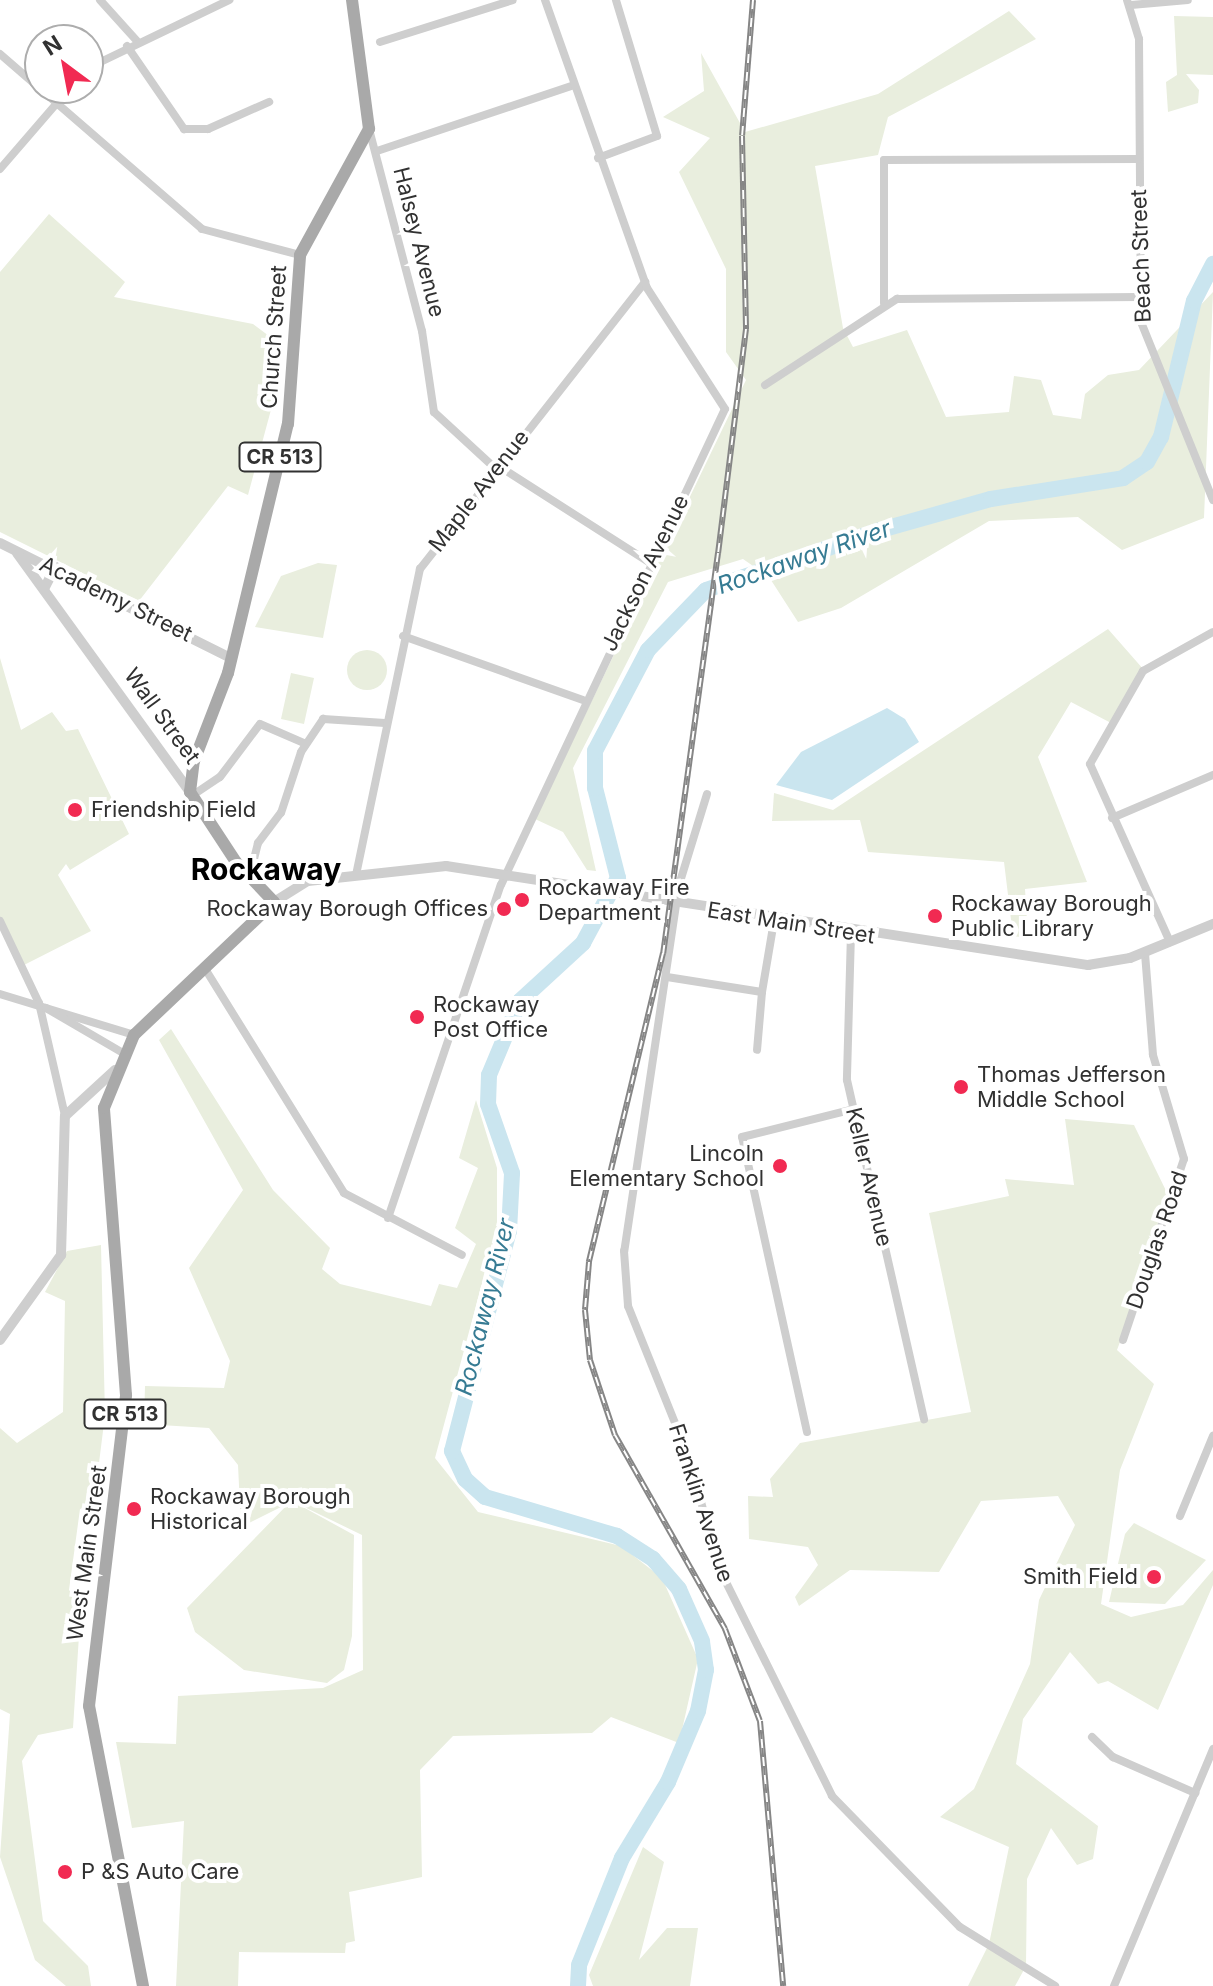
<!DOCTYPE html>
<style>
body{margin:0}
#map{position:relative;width:1213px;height:1986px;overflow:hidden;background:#fff;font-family:Inter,sans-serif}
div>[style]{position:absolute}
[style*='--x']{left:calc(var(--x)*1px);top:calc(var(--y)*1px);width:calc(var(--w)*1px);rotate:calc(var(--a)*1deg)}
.green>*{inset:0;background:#e9eede}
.round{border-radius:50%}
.water>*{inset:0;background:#cae5ef}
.river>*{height:16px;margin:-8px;padding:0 8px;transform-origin:8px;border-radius:8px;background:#cae5ef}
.minor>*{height:8px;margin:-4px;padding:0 4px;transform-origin:4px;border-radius:4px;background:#cecece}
.tertiary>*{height:10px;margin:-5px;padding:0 5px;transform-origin:5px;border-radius:5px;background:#cecece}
.primary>*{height:12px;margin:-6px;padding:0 6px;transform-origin:6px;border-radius:6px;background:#a9a9a9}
.rail>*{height:6px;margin-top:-3px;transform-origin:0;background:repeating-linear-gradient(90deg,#fff 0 9px,#868686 0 18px);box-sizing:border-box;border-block:2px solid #868686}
.dots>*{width:22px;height:22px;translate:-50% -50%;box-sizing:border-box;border:4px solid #fff;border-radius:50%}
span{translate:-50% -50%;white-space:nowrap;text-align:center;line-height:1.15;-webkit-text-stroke:8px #fff;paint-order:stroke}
.shield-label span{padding:2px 6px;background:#fff;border:2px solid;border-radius:6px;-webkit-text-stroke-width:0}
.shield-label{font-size:20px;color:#313131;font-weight:700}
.street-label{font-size:22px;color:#313131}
.poi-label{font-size:22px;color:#313131}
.left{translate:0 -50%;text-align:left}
.right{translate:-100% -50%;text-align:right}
.water-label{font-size:24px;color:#367b93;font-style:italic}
.district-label{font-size:30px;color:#000;font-weight:700}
.north{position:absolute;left:24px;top:24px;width:80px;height:80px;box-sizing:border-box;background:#fff;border:2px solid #adadad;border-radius:50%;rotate:328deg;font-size:22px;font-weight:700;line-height:32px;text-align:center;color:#313131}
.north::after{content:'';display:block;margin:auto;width:28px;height:36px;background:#f12a52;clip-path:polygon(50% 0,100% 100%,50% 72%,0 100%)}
</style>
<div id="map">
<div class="green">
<div style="clip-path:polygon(1009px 11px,1036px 39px,888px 117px,878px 155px,815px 166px,843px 328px,853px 347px,907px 330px,946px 417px,1009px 412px,1014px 376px,1041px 380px,1053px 415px,1081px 419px,1085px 394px,1108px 375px,1139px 370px,1213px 292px,1204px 518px,1122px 550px,1078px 517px,989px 521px,841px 608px,798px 622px,769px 577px,743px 559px,668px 582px,573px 768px,596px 871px,587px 870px,563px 832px,535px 819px,746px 380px,726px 352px,726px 269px,679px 172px,710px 138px,663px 117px,704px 91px,701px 53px,745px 132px,878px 94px)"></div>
<div style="clip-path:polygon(1174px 16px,1213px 17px,1213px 75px,1186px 74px,1199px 90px,1198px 103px,1168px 112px,1166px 82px,1177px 75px)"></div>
<div style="clip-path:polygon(49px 214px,125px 282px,114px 297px,253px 324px,277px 342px,272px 406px,248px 495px,228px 486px,139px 601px,0 532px,0 272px)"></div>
<div style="clip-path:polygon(318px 563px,337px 565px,323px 638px,255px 627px,281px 576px)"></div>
<div style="clip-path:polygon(1108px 629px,1144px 670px,1111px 723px,1071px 702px,1038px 757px,1087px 882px,1025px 889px,1028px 938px,1013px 936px,1004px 862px,868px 852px,860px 820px,772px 821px,774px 793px,833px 810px)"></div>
<div class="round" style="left:347px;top:650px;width:40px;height:40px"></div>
<div style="clip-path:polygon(0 658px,21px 730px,52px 712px,66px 731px,78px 729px,129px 834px,70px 870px,66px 864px,58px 875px,91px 931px,24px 965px,0 918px)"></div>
<div style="clip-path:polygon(291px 673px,314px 678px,304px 724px,281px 719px)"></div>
<div style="clip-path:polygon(171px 1029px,273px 1190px,330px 1248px,322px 1269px,340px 1284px,431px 1306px,439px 1284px,457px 1288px,476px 1244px,455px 1228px,478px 1168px,459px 1158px,476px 1100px,497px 1168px,497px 1228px,435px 1458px,478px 1512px,621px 1546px,662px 1578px,698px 1659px,679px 1743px,611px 1717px,592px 1733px,453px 1736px,420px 1770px,422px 1877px,349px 1892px,355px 1941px,346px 1943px,345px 1953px,239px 1952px,238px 1986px,176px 1986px,184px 1821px,132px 1828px,116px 1742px,176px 1744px,178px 1696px,323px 1688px,363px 1670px,362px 1535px,292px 1501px,354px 1535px,352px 1636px,344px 1670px,327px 1683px,244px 1670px,195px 1632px,187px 1608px,289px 1503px,241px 1527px,238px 1465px,209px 1428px,144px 1424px,145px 1386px,224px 1388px,230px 1361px,189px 1268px,243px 1190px,159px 1040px)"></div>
<div style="clip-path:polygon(1065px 1119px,1134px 1125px,1172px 1203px,1117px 1350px,1154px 1384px,1120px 1470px,1101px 1604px,1131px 1617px,1183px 1605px,1213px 1570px,1213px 1585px,1158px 1710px,1108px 1681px,1098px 1684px,1070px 1652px,1023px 1719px,1016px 1764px,1098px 1826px,1093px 1859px,1077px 1865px,1051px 1828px,1027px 1879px,1026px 1966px,1015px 1986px,968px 1986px,989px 1944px,1009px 1847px,940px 1817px,974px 1789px,1030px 1664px,1039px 1600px,1075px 1525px,1058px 1496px,981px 1501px,939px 1572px,850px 1570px,799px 1606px,795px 1597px,818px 1565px,808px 1547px,749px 1539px,748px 1496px,773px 1497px,770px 1479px,800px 1443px,971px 1412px,929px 1213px,1009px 1196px,1005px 1179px,1074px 1185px)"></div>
<div style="clip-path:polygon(101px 1245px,105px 1415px,94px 1503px,80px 1509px,69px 1590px,81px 1605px,73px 1728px,38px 1735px,22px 1761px,43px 1921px,88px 1966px,91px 1986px,66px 1986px,35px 1960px,0 1857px,10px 1714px,0 1709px,0 1428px,17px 1443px,63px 1412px,65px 1301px,45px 1292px,67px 1251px)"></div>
<div style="clip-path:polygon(1134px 1523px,1206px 1560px,1165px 1604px,1109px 1602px,1125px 1534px)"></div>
<div style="clip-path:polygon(643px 1847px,664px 1862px,639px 1960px,667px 1928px,698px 1928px,690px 1986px,593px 1986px,589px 1975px)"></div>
</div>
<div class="water">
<div style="clip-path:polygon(887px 708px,905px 719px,919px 742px,832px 800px,776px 785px,801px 752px)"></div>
</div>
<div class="river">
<div style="--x:578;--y:1986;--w:21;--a:-87"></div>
<div style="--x:579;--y:1965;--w:115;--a:-68.1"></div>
<div style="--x:622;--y:1858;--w:89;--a:-58.8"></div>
<div style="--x:668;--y:1782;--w:77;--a:-67.1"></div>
<div style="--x:698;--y:1711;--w:42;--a:-79"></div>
<div style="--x:706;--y:1670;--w:29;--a:-98"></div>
<div style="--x:702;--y:1641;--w:57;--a:-113.9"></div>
<div style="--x:679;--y:1589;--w:40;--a:-131"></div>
<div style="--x:653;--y:1559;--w:43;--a:-147.4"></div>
<div style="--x:617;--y:1536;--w:138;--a:-163.5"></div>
<div style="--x:485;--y:1497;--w:27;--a:-138"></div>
<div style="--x:465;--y:1479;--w:31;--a:-115"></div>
<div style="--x:452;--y:1451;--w:227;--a:-75.5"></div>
<div style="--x:509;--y:1231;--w:58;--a:-87"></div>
<div style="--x:512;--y:1173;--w:73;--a:-109.2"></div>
<div style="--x:488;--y:1104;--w:29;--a:-88"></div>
<div style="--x:489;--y:1075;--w:80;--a:-67.3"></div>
<div style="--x:520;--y:1001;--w:86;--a:-42.6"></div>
<div style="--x:583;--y:943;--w:74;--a:-61.7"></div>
<div style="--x:618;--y:878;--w:93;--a:-104.3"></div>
<div style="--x:595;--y:788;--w:37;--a:-90"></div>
<div style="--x:595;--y:751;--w:114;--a:-62.3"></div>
<div style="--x:648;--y:650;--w:83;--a:-46"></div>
<div style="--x:706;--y:590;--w:181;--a:-19"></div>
<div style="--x:877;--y:531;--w:118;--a:-15.7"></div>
<div style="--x:991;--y:499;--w:134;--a:-9"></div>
<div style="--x:1123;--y:478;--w:29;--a:-34"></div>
<div style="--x:1147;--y:462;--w:29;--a:-61"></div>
<div style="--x:1161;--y:437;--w:140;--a:-76.4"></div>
<div style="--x:1194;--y:301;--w:42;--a:-62.8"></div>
</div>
<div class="minor">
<div style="--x:100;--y:0;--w:55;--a:47.9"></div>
<div style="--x:1127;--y:0;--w:41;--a:72.9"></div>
<div style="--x:1139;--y:39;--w:283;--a:89.6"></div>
<div style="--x:1141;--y:322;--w:192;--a:68"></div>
<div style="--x:1131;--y:5;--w:57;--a:-5"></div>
<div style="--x:380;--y:42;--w:139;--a:-17.5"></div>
<div style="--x:127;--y:46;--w:101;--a:55.5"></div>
<div style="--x:184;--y:129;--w:24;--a:0"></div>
<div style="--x:208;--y:129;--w:67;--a:-23.9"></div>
<div style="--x:0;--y:54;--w:267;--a:40.9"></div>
<div style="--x:202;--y:229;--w:101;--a:14.9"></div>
<div style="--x:88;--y:68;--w:157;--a:-25.7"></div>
<div style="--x:369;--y:129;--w:209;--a:75.3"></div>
<div style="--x:422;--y:331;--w:82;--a:81.6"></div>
<div style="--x:434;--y:412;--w:83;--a:42.6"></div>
<div style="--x:377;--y:151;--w:208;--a:-18.5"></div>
<div style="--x:598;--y:158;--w:63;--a:-20.4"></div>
<div style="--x:657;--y:136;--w:142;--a:-106.8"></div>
<div style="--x:0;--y:169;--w:107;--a:-49.2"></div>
<div style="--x:884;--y:303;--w:143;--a:-90"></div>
<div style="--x:884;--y:160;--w:254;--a:-0.2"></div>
<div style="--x:765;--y:385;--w:158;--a:-33.1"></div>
<div style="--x:897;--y:299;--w:242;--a:-0.5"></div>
<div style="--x:497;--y:465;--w:184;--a:32.6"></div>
<div style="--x:403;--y:636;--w:191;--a:19.6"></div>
<div style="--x:707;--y:794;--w:95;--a:107.1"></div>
<div style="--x:679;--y:885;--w:370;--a:98.5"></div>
<div style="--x:624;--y:1251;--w:55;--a:85.8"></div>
<div style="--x:628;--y:1306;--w:161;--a:68.1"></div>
<div style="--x:688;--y:1455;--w:119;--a:74.5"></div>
<div style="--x:720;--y:1570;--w:252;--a:63.6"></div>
<div style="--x:832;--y:1796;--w:183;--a:45.7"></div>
<div style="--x:960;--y:1927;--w:112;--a:31.8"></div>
<div style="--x:193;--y:795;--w:32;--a:-34"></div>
<div style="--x:220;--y:777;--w:66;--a:-53"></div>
<div style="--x:260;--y:724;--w:50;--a:23.5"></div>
<div style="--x:1112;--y:818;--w:110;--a:-23.1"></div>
<div style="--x:250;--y:875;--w:33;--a:-76"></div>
<div style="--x:258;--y:843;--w:38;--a:-53"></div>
<div style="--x:281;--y:813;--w:64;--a:-71.8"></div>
<div style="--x:301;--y:752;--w:40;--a:-56"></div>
<div style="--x:323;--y:719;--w:62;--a:3.7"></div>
<div style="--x:356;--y:875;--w:313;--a:-78.2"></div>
<div style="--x:420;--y:569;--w:365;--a:-51.9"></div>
<div style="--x:0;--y:921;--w:91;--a:64.6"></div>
<div style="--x:39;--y:1003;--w:116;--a:77"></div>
<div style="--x:851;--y:933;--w:147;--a:91.6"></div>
<div style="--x:847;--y:1080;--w:348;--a:77.2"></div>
<div style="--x:1170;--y:942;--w:195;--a:-114.2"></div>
<div style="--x:1090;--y:764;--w:107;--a:-60.3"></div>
<div style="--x:1143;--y:671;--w:80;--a:-29.1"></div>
<div style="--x:204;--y:967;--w:266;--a:58.2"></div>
<div style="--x:344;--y:1193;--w:133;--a:27.7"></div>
<div style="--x:667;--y:977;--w:96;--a:9"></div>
<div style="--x:762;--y:992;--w:58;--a:94.9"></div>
<div style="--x:762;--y:992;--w:72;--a:-80.4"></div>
<div style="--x:0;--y:994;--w:140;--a:17"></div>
<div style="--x:46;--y:1008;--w:89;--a:30.3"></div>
<div style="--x:388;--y:1218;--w:352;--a:-71.3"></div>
<div style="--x:501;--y:885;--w:526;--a:-64.8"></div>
<div style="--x:725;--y:409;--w:144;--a:-122.8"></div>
<div style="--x:647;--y:288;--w:306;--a:-109.5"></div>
<div style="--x:1123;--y:1340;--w:191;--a:-71.4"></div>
<div style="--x:1184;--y:1159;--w:109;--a:-106.6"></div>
<div style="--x:1153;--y:1055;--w:102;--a:-94.5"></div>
<div style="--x:807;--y:1432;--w:302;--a:-102.4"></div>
<div style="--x:742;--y:1137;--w:115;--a:-14"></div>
<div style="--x:1180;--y:1516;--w:87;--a:-67.6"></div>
<div style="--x:1092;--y:1737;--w:29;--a:44"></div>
<div style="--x:1113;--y:1757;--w:90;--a:23.7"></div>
<div style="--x:1114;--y:1986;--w:257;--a:-67.3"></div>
</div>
<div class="tertiary">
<div style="--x:0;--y:543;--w:258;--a:26.5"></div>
<div style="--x:17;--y:553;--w:295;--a:54.1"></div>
<div style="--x:44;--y:589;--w:25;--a:-63"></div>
<div style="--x:274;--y:902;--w:40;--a:-32"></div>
<div style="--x:308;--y:881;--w:139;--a:-6.2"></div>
<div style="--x:446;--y:866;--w:650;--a:8.77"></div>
<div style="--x:1088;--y:965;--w:43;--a:-9.5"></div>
<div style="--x:1130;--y:958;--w:90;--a:-22.3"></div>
<div style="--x:0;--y:1340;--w:105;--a:-54.3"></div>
<div style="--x:61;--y:1255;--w:139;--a:-88.4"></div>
<div style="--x:65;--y:1116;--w:68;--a:-42.6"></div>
</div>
<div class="primary">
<div style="--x:143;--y:1986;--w:285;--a:-100.9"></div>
<div style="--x:89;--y:1706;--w:313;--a:-83.2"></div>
<div style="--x:126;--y:1395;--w:288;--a:-94.4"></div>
<div style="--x:104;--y:1108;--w:79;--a:-67.7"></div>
<div style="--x:134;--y:1035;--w:193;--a:-43.5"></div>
<div style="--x:274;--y:902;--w:55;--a:-133.5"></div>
<div style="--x:236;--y:862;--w:84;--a:-123.3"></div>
<div style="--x:190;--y:792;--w:31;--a:-83"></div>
<div style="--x:194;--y:761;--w:94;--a:-68.9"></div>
<div style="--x:228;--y:673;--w:256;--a:-76.5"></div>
<div style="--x:288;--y:424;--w:169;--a:-85.9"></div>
<div style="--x:300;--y:255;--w:144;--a:-61.3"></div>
<div style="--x:369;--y:129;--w:130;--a:-97.5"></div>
</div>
<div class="rail">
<div style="--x:753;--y:0;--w:136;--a:94.6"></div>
<div style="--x:742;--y:136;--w:193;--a:88.8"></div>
<div style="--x:746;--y:329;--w:226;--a:97.1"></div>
<div style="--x:718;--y:553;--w:404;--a:97.8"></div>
<div style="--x:663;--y:953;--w:318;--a:103.5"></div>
<div style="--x:589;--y:1262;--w:48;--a:94.8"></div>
<div style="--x:585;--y:1310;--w:50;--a:84.3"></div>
<div style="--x:590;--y:1360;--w:79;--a:71.6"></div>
<div style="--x:615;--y:1435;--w:223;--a:60.4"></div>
<div style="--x:725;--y:1629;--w:98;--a:69.2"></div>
<div style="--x:760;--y:1721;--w:266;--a:85"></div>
</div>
<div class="dots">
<div style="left:75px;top:810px;background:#f12a52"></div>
<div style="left:522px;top:900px;background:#f12a52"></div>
<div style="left:504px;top:909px;background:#f12a52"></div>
<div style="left:935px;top:916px;background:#f12a52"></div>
<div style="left:417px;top:1017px;background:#f12a52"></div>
<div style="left:961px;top:1087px;background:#f12a52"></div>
<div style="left:780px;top:1166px;background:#f12a52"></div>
<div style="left:134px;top:1509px;background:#f12a52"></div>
<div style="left:1154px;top:1577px;background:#f12a52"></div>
<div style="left:65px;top:1872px;background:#f12a52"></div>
</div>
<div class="shield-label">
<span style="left:280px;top:457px">CR 513</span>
<span style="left:125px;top:1414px">CR 513</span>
</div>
<div class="street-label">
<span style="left:419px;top:242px;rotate:76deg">Halsey Avenue</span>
<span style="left:1141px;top:256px;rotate:-92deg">Beach Street</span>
<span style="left:274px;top:337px;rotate:-86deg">Church Street</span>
<span style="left:479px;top:491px;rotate:-52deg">Maple Avenue</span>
<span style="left:645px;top:573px;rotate:-64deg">Jackson Avenue</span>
<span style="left:116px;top:599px;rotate:26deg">Academy Street</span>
<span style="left:162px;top:716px;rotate:54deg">Wall Street</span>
<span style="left:791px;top:923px;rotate:9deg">East Main Street</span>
<span style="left:869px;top:1177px;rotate:77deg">Keller Avenue</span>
<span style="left:1157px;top:1240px;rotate:-71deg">Douglas Road</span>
<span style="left:701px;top:1503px;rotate:72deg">Franklin Avenue</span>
<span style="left:87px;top:1553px;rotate:-82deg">West Main Street</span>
</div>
<div class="poi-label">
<span class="left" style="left:91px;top:810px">Friendship Field</span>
<span class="left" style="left:538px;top:900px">Rockaway Fire<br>Department</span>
<span class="left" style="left:951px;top:916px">Rockaway Borough<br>Public Library</span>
<span class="right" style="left:488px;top:909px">Rockaway Borough Offices</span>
<span class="left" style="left:433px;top:1017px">Rockaway<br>Post Office</span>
<span class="left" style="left:977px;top:1087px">Thomas Jefferson<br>Middle School</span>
<span class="right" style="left:764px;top:1166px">Lincoln<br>Elementary School</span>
<span class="left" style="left:150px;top:1509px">Rockaway Borough<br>Historical</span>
<span class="right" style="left:1138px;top:1577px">Smith Field</span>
<span class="left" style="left:81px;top:1872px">P &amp;S Auto Care</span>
</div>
<div class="water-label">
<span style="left:804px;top:557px;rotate:-19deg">Rockaway River</span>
<span style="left:485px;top:1307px;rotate:-76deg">Rockaway River</span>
</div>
<div class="district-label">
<span style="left:266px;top:869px">Rockaway</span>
</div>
<div class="north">N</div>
</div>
